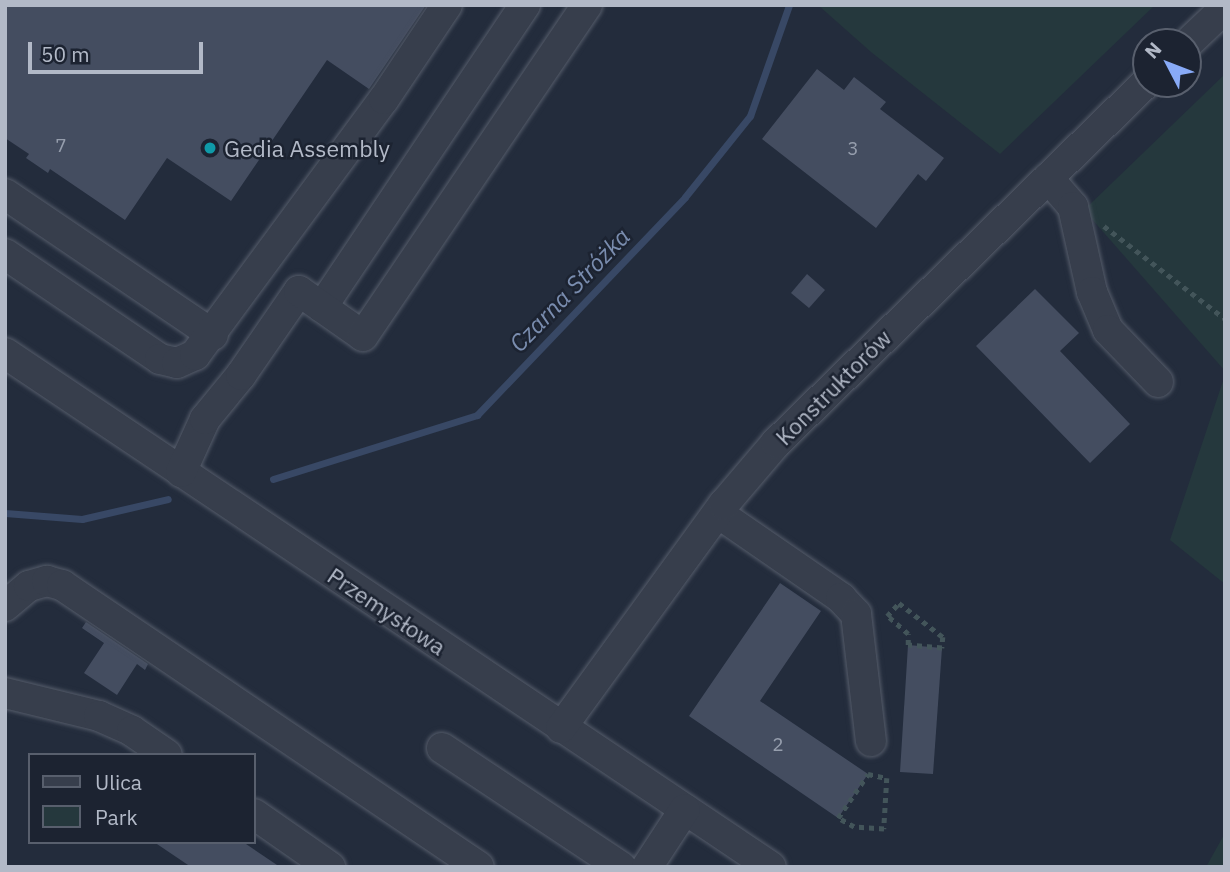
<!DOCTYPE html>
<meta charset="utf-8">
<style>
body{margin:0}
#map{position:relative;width:1230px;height:872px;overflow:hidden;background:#232c3c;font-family:"IBM Plex Sans",sans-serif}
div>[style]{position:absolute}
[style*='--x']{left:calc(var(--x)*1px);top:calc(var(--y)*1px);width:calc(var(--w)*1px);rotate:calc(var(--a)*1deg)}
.green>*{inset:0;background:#25383d}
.stream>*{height:7px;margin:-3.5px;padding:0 3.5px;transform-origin:3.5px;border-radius:3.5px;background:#384865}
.building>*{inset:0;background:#444d60}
.path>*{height:4.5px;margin-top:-2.25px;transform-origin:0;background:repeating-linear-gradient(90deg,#43555a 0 5px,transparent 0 10px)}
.roads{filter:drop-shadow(0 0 2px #555c6a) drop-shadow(0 0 2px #555c6a)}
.minor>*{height:30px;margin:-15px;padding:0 15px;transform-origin:15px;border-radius:15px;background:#373e4c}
.dots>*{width:19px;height:19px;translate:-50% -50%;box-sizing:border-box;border:4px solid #1c2331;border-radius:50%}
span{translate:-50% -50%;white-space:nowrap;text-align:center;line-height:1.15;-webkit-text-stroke:5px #1c2331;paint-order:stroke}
.number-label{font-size:19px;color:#969ead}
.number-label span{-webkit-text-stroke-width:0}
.poi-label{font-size:23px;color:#b2b9c7}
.left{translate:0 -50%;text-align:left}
.street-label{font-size:23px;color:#b2b9c7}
.water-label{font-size:24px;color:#7a8daf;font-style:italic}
.frame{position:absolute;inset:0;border:7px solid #b2b9c7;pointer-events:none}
.legend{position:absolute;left:28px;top:753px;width:228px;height:91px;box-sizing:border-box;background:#1c2331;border:2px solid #585f6d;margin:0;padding:9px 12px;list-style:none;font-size:21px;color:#b2b9c7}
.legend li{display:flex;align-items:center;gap:14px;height:35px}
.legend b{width:35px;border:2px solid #585f6d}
.north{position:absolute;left:1132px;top:28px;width:70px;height:70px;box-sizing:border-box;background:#1c2331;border:2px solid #585f6d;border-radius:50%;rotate:312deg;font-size:19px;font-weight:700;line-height:28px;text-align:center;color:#b2b9c7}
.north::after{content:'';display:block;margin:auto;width:24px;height:32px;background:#88aaf7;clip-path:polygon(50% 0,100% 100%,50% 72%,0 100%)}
.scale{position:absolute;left:28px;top:42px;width:175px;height:32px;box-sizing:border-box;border:4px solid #b2b9c7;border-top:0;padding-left:9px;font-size:21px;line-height:24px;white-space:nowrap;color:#b2b9c7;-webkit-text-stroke:5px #1c2331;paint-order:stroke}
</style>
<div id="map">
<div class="green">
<div style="clip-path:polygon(818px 5px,1155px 5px,1000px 154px,871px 52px)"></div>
<div style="clip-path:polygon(1225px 74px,1225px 371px,1084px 210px)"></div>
<div style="clip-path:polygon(1225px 375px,1225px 584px,1170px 540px)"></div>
<div style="clip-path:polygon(1225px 833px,1225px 867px,1206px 867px)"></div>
</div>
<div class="stream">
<div style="--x:273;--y:479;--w:214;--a:-17.4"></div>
<div style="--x:477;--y:415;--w:301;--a:-46.3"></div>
<div style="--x:685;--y:197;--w:104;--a:-51.3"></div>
<div style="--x:750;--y:116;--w:118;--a:-70.6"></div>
<div style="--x:5;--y:513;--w:77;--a:4.5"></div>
<div style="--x:82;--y:519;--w:88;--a:-13.1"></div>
</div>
<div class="building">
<div style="clip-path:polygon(5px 5px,426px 5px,369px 89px,327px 60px,231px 201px,167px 158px,125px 220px,50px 169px,48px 173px,26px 158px,29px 154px,5px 138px)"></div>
<div style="clip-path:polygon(817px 69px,844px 90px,854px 77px,886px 102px,880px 109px,944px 158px,926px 181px,918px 174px,876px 228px,762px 139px)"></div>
<div style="clip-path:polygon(807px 274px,825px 290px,809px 308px,791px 293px)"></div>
<div style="clip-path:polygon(1035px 289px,1079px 333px,1060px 351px,1130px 424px,1090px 463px,976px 346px)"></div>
<div style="clip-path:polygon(780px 583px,821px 611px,760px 701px,868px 774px,838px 818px,689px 716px)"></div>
<div style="clip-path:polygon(86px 622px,148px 664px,145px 670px,137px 664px,117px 695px,84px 673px,104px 643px,82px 628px)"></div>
<div style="clip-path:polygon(908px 645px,942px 648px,933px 774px,900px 772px)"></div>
<div style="clip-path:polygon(154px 842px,243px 842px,280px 867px,191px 867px)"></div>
</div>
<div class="path">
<div style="--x:1104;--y:226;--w:153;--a:37.5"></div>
<div style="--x:899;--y:603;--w:56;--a:37.7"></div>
<div style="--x:943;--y:637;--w:11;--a:95"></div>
<div style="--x:942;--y:648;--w:34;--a:-175"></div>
<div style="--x:908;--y:645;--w:11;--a:-90"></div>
<div style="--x:908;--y:634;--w:28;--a:-139"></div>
<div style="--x:887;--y:616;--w:18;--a:-47"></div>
<div style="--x:868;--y:774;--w:19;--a:12"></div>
<div style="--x:887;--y:778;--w:51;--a:93.4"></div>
<div style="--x:884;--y:829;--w:30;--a:-176"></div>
<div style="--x:854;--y:827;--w:18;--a:-151"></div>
<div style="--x:838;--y:818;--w:53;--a:-55.7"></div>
</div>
<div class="roads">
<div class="minor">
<div style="--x:1188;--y:43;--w:51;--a:-43.4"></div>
<div style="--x:1048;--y:178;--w:38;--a:49"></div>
<div style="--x:1073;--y:207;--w:87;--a:77.4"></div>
<div style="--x:1092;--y:292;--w:41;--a:67.2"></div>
<div style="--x:1108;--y:330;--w:72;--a:46.1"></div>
<div style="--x:5;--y:194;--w:251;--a:34.1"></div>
<div style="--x:5;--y:254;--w:187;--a:34.1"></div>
<div style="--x:160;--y:359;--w:17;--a:13"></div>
<div style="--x:177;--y:363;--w:20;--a:-24"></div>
<div style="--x:195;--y:355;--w:318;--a:-53.6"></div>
<div style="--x:384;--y:99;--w:113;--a:-56.2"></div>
<div style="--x:322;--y:307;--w:364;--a:-56.1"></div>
<div style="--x:5;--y:353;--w:922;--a:33.86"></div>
<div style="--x:181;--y:472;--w:58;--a:-65.6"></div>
<div style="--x:205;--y:419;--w:57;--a:-50.7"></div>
<div style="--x:241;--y:375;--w:102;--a:-55.4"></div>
<div style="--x:299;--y:291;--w:78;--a:35.1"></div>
<div style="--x:363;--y:336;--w:400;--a:-55.9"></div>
<div style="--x:718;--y:513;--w:150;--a:34.6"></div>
<div style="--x:841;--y:598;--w:22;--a:47"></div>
<div style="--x:856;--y:614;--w:128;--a:83.3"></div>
<div style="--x:5;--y:606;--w:31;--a:-40"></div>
<div style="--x:29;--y:586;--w:19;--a:-16"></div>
<div style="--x:47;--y:581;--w:16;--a:15"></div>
<div style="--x:62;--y:585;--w:503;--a:34.07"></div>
<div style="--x:5;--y:693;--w:97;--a:13.7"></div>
<div style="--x:99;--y:716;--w:36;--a:24"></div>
<div style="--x:132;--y:731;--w:42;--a:34.4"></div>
<div style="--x:561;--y:728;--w:277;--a:-54"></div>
<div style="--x:724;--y:504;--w:80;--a:-49.6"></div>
<div style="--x:776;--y:443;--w:516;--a:-44.22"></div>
<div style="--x:442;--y:748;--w:215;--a:33.6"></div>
<div style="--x:254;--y:814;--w:93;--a:34.9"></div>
<div style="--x:647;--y:867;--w:69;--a:-56.8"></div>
</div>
</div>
<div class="dots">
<div style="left:210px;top:148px;background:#0f9aa8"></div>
</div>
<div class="number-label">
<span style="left:61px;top:146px">7</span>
<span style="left:853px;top:149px">3</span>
<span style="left:778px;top:745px">2</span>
</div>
<div class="poi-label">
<span class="left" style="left:224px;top:148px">Gedia Assembly</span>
</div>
<div class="street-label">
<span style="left:833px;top:387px;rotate:-45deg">Konstruktorów</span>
<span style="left:387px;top:611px;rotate:34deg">Przemysłowa</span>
</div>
<div class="water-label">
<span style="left:570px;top:290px;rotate:-46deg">Czarna Stróżka</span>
</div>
<div class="frame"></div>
<ul class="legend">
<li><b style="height:9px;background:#373e4c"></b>Ulica</li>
<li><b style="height:19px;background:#25383d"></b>Park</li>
</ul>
<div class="north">N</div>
<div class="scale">50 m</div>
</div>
